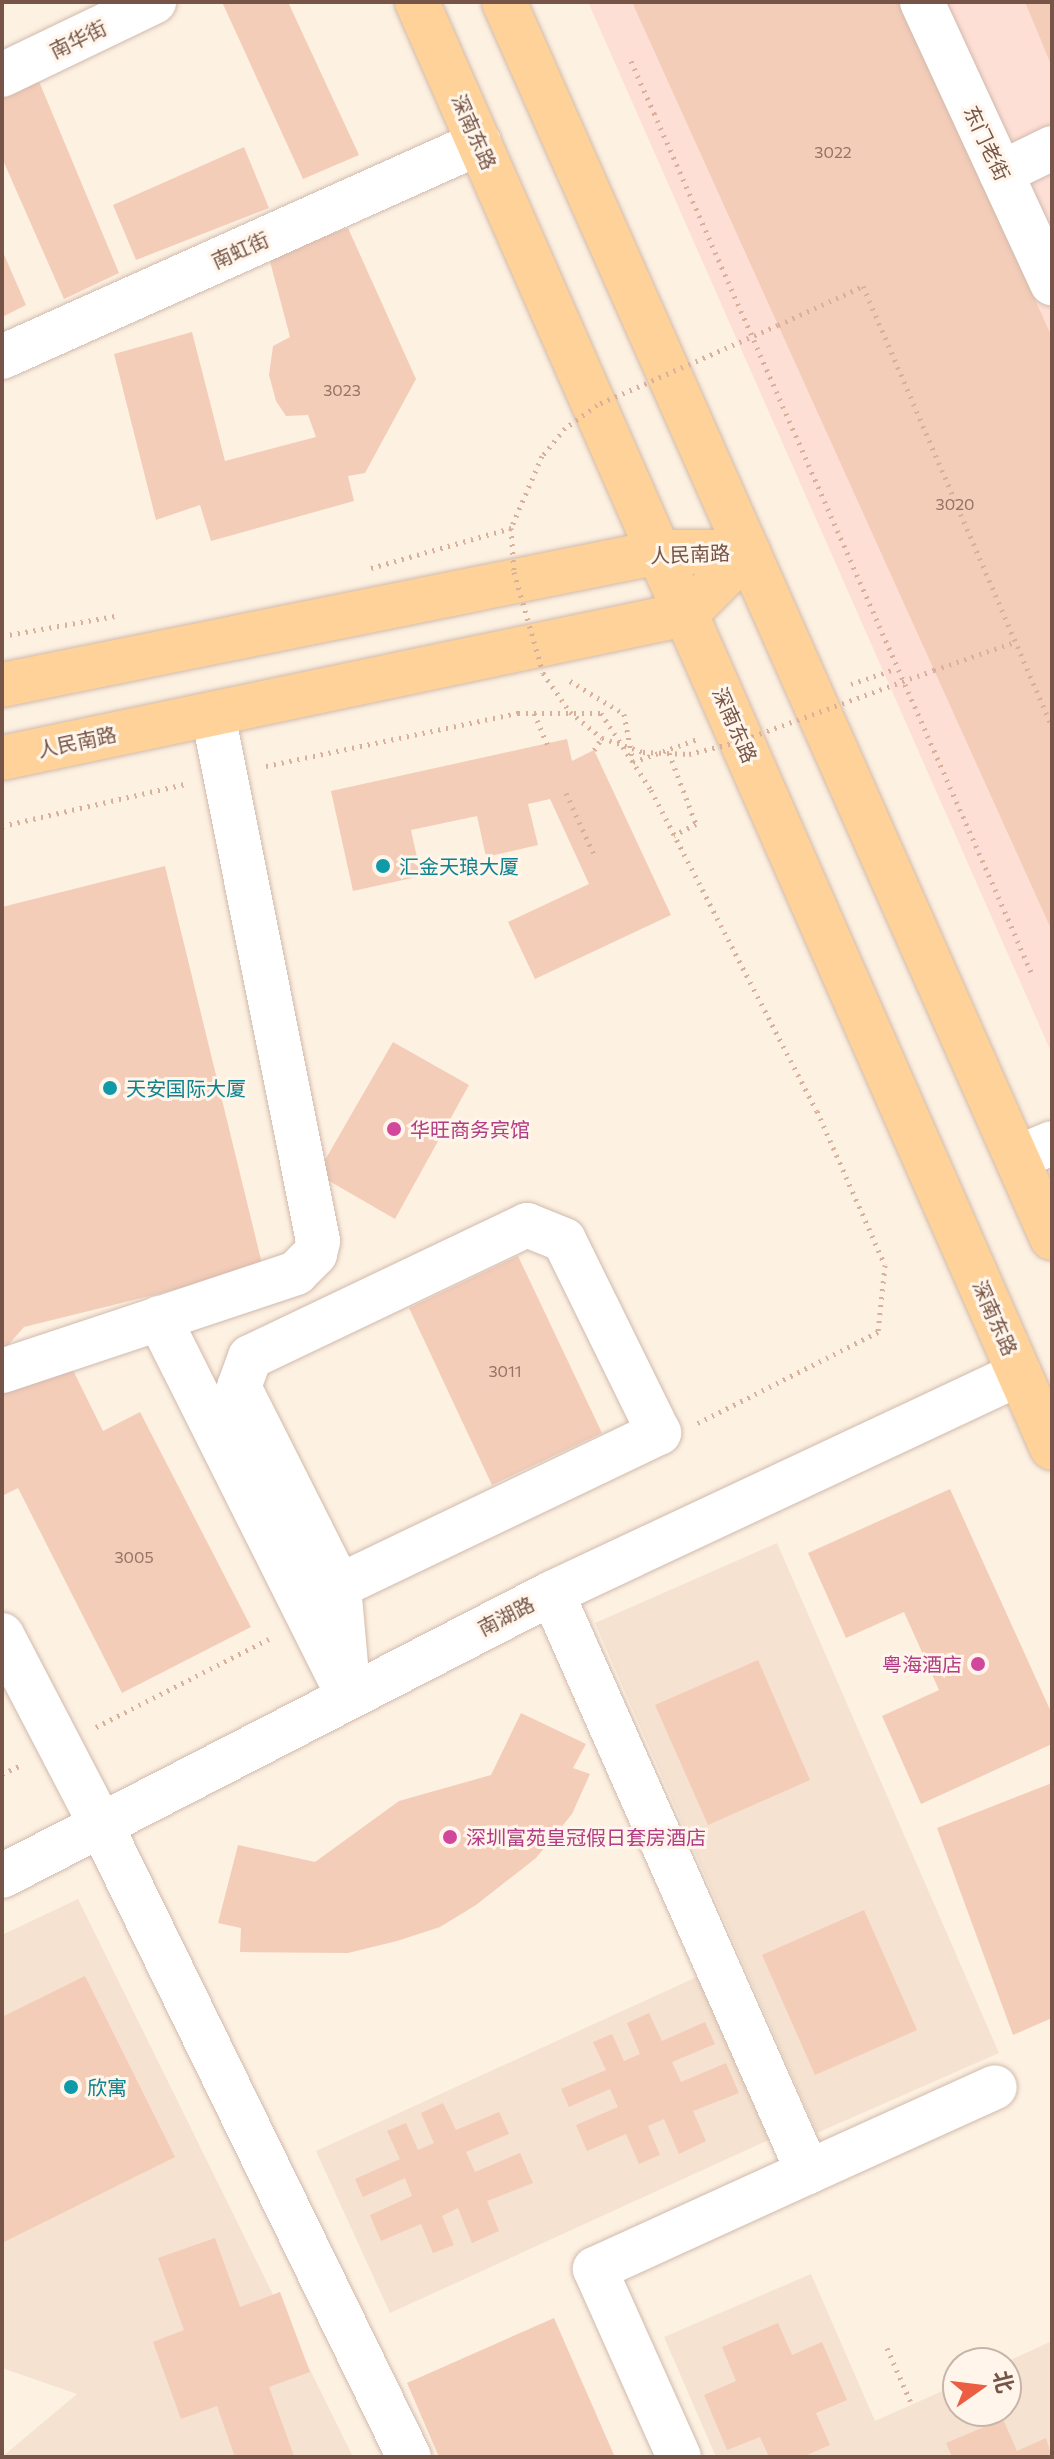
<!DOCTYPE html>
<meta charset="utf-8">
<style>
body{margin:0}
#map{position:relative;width:1054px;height:2459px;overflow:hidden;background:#fdf1e2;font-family:Commissioner,"Noto Sans SC",sans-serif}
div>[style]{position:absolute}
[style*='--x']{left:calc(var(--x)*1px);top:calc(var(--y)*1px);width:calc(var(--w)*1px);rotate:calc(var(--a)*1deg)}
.residential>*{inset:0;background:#f5e2d1}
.commercial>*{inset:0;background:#fedfd6}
.building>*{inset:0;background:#f4cdb9}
.path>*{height:5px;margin-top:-2.5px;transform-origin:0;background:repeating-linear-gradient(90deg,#d8b09c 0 2px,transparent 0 8px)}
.roads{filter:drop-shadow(0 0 2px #d1baac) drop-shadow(0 0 2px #d1baac)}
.minor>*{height:44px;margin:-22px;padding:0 22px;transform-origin:22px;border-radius:22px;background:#fff}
.major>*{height:44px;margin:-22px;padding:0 22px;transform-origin:22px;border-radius:22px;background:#fed298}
.path-bridge>*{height:5px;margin-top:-2.5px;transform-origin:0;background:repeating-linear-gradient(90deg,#d8b09c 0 2px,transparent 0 8px)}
.dots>*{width:22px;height:22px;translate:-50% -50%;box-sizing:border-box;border:4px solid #fff5ea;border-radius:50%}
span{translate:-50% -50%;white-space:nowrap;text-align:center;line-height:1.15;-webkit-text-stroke:6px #fff5ea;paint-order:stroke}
.number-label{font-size:16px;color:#967364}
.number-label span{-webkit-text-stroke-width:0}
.street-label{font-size:20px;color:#765548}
.culture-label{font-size:20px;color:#0d838f}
.left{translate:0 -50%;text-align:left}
.hotel-label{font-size:20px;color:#b23c85}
.right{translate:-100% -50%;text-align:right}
.frame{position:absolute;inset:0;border:4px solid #765548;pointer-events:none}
.north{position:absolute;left:942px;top:2347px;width:80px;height:80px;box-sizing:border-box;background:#fff5ea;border:2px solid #c8b5a9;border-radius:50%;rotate:76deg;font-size:22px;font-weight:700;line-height:32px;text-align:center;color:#765548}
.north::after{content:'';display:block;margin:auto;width:28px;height:36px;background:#ec5e43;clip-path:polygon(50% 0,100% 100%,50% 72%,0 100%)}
</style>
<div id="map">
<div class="residential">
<div style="clip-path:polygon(777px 1543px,999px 2053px,817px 2133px,595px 1623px)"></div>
<div style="clip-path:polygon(78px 1899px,353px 2457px,2px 2457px,77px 2394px,2px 2368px,2px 1935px)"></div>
<div style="clip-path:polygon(699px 1976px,773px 2138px,390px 2313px,316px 2151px)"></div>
<div style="clip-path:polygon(811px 2274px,875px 2421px,958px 2384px,958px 2411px,1006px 2411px,1004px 2363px,1052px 2341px,1052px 2457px,716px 2457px,664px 2337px)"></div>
</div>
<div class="commercial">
<div style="clip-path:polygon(588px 2px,1052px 2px,1052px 1054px)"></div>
</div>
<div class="building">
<div style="clip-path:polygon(222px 2px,288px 2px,359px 155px,303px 179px)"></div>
<div style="clip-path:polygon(632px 2px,900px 2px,1052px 337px,1052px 931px)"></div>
<div style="clip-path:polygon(1025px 2px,1052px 2px,1052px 67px)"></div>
<div style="clip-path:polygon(38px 79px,119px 273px,64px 299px,2px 158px,2px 95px)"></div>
<div style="clip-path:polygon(244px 147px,269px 208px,136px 260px,113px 205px)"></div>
<div style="clip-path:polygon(348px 228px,416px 379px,365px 473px,348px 476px,354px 501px,211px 541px,200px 505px,156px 520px,114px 354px,192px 332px,225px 461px,316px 437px,308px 415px,286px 416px,276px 401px,269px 375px,273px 346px,290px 337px,268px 254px)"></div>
<div style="clip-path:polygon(2px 250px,26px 305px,2px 317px)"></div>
<div style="clip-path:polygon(567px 739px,572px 761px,594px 750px,671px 915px,535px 979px,508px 922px,589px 884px,550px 799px,528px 804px,538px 845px,486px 857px,477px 816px,411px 830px,421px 876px,353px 891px,331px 791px)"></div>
<div style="clip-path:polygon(165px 866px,263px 1268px,24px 1327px,2px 1352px,2px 907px)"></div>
<div style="clip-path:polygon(393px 1042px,469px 1085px,395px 1219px,317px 1174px)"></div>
<div style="clip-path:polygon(518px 1256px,602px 1433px,492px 1485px,409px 1308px)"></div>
<div style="clip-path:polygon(66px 1356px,103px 1431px,140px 1412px,251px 1627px,122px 1693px,18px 1488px,2px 1496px,2px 1388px)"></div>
<div style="clip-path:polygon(950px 1489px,1052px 1714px,1052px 1744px,921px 1804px,882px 1716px,939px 1690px,904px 1612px,846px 1638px,808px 1553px)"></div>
<div style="clip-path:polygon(758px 1660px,810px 1780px,708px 1825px,655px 1705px)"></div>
<div style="clip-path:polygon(521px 1713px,586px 1744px,573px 1768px,590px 1774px,572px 1814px,536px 1858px,476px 1905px,440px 1927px,397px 1941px,348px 1953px,240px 1952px,241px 1928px,218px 1923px,238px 1845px,315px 1862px,399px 1801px,491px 1775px)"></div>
<div style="clip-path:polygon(1052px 1783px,1052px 2018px,1013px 2035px,937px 1828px)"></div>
<div style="clip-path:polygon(864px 1910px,917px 2030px,815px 2075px,762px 1955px)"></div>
<div style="clip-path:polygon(85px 1976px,175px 2157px,2px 2243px,2px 2017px)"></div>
<div style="clip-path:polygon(649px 2013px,662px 2041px,705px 2022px,715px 2044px,672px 2062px,681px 2082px,726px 2063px,739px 2093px,693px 2111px,706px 2141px,679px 2154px,664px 2119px,648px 2126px,660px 2155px,639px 2164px,626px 2134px,587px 2151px,576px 2125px,618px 2107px,610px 2089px,569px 2107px,561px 2089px,606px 2070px,593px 2042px,612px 2034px,624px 2061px,640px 2054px,627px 2023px)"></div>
<div style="clip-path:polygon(443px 2103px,456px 2130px,499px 2112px,509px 2134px,466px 2152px,475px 2172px,520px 2153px,533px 2183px,487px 2201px,499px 2231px,472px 2243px,458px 2208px,442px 2216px,454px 2245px,433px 2253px,421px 2224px,381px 2241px,370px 2215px,412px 2196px,405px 2178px,363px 2197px,355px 2179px,400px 2159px,387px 2131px,406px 2123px,418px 2150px,434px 2143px,421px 2113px)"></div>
<div style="clip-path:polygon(215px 2238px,240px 2307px,280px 2292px,310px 2372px,269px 2387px,294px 2456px,290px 2457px,235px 2457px,217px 2406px,181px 2419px,153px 2342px,184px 2330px,158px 2258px)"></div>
<div style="clip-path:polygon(554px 2318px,614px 2455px,439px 2457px,407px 2383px)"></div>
<div style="clip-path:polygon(778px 2323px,792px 2355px,822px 2342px,847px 2400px,816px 2413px,830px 2445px,802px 2457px,769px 2457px,760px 2437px,727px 2450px,704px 2395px,736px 2381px,722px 2347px)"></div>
<div style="clip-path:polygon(1003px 2419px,1017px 2451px,1046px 2438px,1052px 2457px,952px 2457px,946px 2443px)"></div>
</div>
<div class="path">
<div style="--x:631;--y:61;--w:57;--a:66.1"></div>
<div style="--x:778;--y:325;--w:94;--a:-24.6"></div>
<div style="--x:863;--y:286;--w:481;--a:66.8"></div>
<div style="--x:2;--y:636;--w:115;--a:-10"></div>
<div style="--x:934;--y:670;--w:86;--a:-19.1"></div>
<div style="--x:570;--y:681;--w:63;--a:31.4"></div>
<div style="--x:624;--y:714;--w:49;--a:79.4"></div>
<div style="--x:633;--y:762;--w:69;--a:-19.5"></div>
<div style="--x:851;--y:684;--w:43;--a:-18.9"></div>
<div style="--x:534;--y:713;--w:34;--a:67"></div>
<div style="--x:594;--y:750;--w:14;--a:-56"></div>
<div style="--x:669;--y:753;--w:76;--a:69.2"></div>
<div style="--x:696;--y:824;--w:25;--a:153"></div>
<div style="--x:266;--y:766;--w:258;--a:-11.9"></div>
<div style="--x:518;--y:713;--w:83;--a:0"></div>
<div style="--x:601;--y:713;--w:92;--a:57"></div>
<div style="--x:651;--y:790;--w:361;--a:62.7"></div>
<div style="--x:817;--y:1111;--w:168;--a:66.2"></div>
<div style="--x:885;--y:1265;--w:67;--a:96"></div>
<div style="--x:878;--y:1332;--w:204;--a:153.2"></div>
<div style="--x:566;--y:793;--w:72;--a:65.6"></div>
<div style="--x:2;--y:826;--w:189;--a:-12.9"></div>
<div style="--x:1011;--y:926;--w:50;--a:66.5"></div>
<div style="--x:96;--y:1727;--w:199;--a:-27"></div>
<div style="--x:2;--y:1774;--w:23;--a:-25"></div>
<div style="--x:887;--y:2348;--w:62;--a:66.3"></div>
</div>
<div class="roads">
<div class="minor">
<div style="--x:922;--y:2;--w:310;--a:65.2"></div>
<div style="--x:2;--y:75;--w:169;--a:-25.7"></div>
<div style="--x:1001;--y:173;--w:57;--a:-26.1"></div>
<div style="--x:2;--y:357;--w:523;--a:-24.16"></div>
<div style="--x:1017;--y:1158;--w:38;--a:-23"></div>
<div style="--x:159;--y:1318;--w:402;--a:63.4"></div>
<div style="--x:2;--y:1371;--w:310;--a:-18.4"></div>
<div style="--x:296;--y:1273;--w:27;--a:-45"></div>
<div style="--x:315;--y:1254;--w:13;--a:-77"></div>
<div style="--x:318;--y:1241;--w:537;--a:-101.27"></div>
<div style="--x:339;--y:1586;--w:355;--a:-25.6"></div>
<div style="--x:659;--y:1433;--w:215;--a:-116.2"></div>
<div style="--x:564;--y:1240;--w:40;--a:-158"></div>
<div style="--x:527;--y:1225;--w:307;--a:154.5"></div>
<div style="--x:250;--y:1357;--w:32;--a:110"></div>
<div style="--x:239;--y:1387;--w:223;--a:63.3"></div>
<div style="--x:339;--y:1586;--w:111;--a:84.9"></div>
<div style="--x:552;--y:1593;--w:633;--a:66.15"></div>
<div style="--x:808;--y:2172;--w:205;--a:-24.4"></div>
<div style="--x:2;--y:1635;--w:216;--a:62.5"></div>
<div style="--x:102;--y:1827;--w:701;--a:64.02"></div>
<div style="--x:2;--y:1876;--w:619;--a:-27.23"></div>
<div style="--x:552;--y:1593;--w:516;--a:-25.12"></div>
<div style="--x:679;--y:2457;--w:206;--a:-114.1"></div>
<div style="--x:595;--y:2269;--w:234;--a:-24.5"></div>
</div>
<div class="major">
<div style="--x:417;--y:2;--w:1579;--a:66.29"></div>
<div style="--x:504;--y:2;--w:1352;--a:66.09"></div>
<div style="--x:2;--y:685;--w:670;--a:-11.44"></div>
<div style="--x:659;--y:552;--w:89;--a:0"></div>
<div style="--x:2;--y:758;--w:699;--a:-11.89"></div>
<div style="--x:686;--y:614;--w:88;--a:-45"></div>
</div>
</div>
<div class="path-bridge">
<div style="--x:654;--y:113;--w:888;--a:66.29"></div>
<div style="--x:778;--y:325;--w:198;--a:156.2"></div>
<div style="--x:597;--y:405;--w:39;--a:144"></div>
<div style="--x:565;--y:428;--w:36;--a:129"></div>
<div style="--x:542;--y:456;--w:78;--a:113.3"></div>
<div style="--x:511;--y:528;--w:44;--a:86.1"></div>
<div style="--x:514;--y:572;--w:105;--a:74"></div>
<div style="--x:543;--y:673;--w:47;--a:55.3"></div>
<div style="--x:570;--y:712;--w:41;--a:39.1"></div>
<div style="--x:602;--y:738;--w:43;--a:18.9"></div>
<div style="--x:643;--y:752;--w:46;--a:2.5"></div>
<div style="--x:689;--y:754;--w:49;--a:-14"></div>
<div style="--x:737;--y:742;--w:210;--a:-20.1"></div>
<div style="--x:371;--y:568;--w:146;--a:-15.9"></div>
</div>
<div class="dots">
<div style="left:383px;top:866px;background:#0f9aa8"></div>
<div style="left:110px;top:1088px;background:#0f9aa8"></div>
<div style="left:394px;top:1129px;background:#d1479c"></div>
<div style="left:978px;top:1664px;background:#d1479c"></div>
<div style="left:450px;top:1837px;background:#d1479c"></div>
<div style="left:71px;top:2087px;background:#0f9aa8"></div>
</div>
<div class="number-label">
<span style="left:833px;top:152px">3022</span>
<span style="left:342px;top:390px">3023</span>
<span style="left:955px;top:504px">3020</span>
<span style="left:505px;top:1371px">3011</span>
<span style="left:134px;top:1557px">3005</span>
</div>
<div class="street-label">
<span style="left:78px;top:39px;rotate:-26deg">南华街</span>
<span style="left:474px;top:132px;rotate:66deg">深南东路</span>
<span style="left:987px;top:143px;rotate:65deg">东门老街</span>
<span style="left:240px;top:250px;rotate:-24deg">南虹街</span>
<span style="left:690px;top:554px;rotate:-2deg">人民南路</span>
<span style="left:735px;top:725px;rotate:66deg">深南东路</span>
<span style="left:77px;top:742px;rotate:-12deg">人民南路</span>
<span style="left:995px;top:1318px;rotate:66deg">深南东路</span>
<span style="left:506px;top:1616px;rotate:-27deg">南湖路</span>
</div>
<div class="culture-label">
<span class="left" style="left:399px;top:866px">汇金天琅大厦</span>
<span class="left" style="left:126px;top:1088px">天安国际大厦</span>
<span class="left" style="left:87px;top:2087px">欣寓</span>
</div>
<div class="hotel-label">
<span class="left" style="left:410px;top:1129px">华旺商务宾馆</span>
<span class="right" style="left:962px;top:1664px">粤海酒店</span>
<span class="left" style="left:466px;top:1837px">深圳富苑皇冠假日套房酒店</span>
</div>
<div class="frame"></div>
<div class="north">北</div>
</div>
